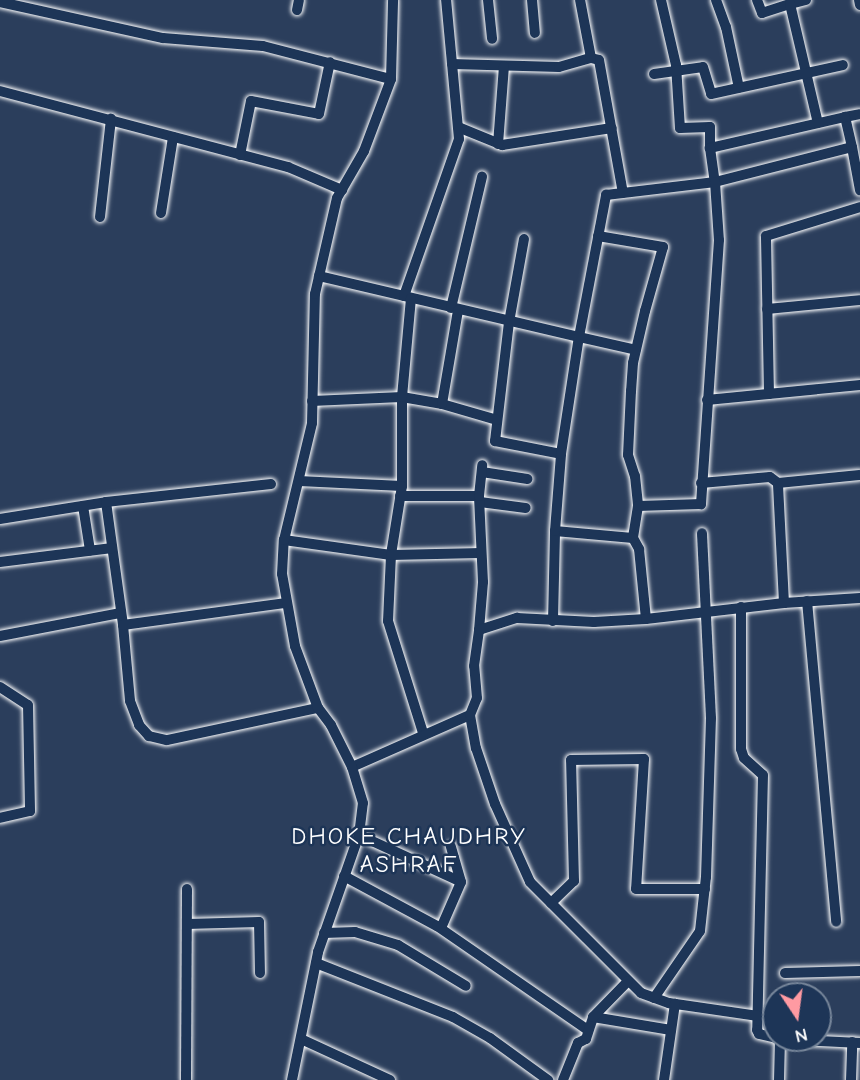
<!DOCTYPE html>
<style>
body{margin:0}
#map{position:relative;width:860px;height:1080px;overflow:hidden;background:#2b3e5c;font-family:"Comic Neue",sans-serif}
div>[style]{position:absolute}
[style*='--x']{left:calc(var(--x)*1px);top:calc(var(--y)*1px);width:calc(var(--w)*1px);rotate:calc(var(--a)*1deg)}
.roads{filter:drop-shadow(0 0 2px #fff) drop-shadow(0 0 2px #fff)}
.minor>*{height:10px;margin:-5px;padding:0 5px;transform-origin:5px;border-radius:5px;background:#1d3557}
span{translate:-50% -50%;white-space:nowrap;text-align:center;line-height:1.15;-webkit-text-stroke:5px #1d3557;paint-order:stroke}
.neighbourhood-label{font-size:24px;color:#fff;letter-spacing:2px}
.north{position:absolute;left:762px;top:982px;width:70px;height:70px;box-sizing:border-box;background:#1d3557;border:2px solid #77869a;border-radius:50%;rotate:167deg;font-size:19px;font-weight:700;line-height:28px;text-align:center;color:#fff}
.north::after{content:'';display:block;margin:auto;width:24px;height:32px;background:#ff9aa2;clip-path:polygon(50% 0,100% 100%,50% 72%,0 100%)}
</style>
<div id="map">
<div class="roads">
<div class="minor">
<div style="--x:488;--y:0;--w:39;--a:84"></div>
<div style="--x:532;--y:0;--w:33;--a:85"></div>
<div style="--x:661;--y:0;--w:67;--a:77"></div>
<div style="--x:676;--y:65;--w:63;--a:86.4"></div>
<div style="--x:680;--y:128;--w:30;--a:-2"></div>
<div style="--x:710;--y:127;--w:21;--a:90"></div>
<div style="--x:716;--y:0;--w:29;--a:70"></div>
<div style="--x:726;--y:27;--w:62;--a:78"></div>
<div style="--x:757;--y:0;--w:14;--a:69"></div>
<div style="--x:762;--y:13;--w:29;--a:-18"></div>
<div style="--x:806;--y:0;--w:16;--a:166"></div>
<div style="--x:790;--y:4;--w:122;--a:76.8"></div>
<div style="--x:859;--y:0;--w:5;--a:79"></div>
<div style="--x:0;--y:2;--w:167;--a:12.5"></div>
<div style="--x:163;--y:38;--w:100;--a:4.6"></div>
<div style="--x:263;--y:46;--w:132;--a:14.5"></div>
<div style="--x:297;--y:10;--w:10;--a:-79"></div>
<div style="--x:591;--y:58;--w:8;--a:14"></div>
<div style="--x:599;--y:60;--w:135;--a:79.8"></div>
<div style="--x:452;--y:64;--w:107;--a:1.6"></div>
<div style="--x:559;--y:67;--w:33;--a:-16"></div>
<div style="--x:591;--y:58;--w:59;--a:-100.7"></div>
<div style="--x:654;--y:74;--w:49;--a:-8.1"></div>
<div style="--x:703;--y:67;--w:28;--a:73"></div>
<div style="--x:711;--y:94;--w:135;--a:-12.4"></div>
<div style="--x:0;--y:91;--w:298;--a:14.8"></div>
<div style="--x:288;--y:167;--w:59;--a:23.1"></div>
<div style="--x:845;--y:117;--w:15;--a:-11"></div>
<div style="--x:458;--y:127;--w:48;--a:22.2"></div>
<div style="--x:502;--y:145;--w:111;--a:-8.8"></div>
<div style="--x:498;--y:144;--w:78;--a:-85.6"></div>
<div style="--x:852;--y:147;--w:44;--a:79.5"></div>
<div style="--x:240;--y:155;--w:55;--a:-78.5"></div>
<div style="--x:251;--y:101;--w:69;--a:10.8"></div>
<div style="--x:319;--y:114;--w:53;--a:-78.1"></div>
<div style="--x:161;--y:213;--w:77;--a:-81"></div>
<div style="--x:100;--y:217;--w:99;--a:-83.6"></div>
<div style="--x:598;--y:236;--w:66;--a:9.6"></div>
<div style="--x:663;--y:247;--w:66;--a:105.7"></div>
<div style="--x:645;--y:311;--w:53;--a:103"></div>
<div style="--x:633;--y:363;--w:28;--a:94"></div>
<div style="--x:631;--y:391;--w:64;--a:92.7"></div>
<div style="--x:628;--y:455;--w:22;--a:72"></div>
<div style="--x:635;--y:476;--w:30;--a:84"></div>
<div style="--x:638;--y:506;--w:32;--a:99"></div>
<div style="--x:633;--y:538;--w:13;--a:61"></div>
<div style="--x:639;--y:549;--w:70;--a:84.3"></div>
<div style="--x:524;--y:239;--w:84;--a:100.2"></div>
<div style="--x:509;--y:322;--w:120;--a:96.7"></div>
<div style="--x:495;--y:441;--w:67;--a:11.1"></div>
<div style="--x:319;--y:276;--w:267;--a:13.2"></div>
<div style="--x:579;--y:337;--w:145;--a:-79.2"></div>
<div style="--x:606;--y:195;--w:110;--a:-6.8"></div>
<div style="--x:715;--y:182;--w:141;--a:-14.3"></div>
<div style="--x:852;--y:147;--w:31;--a:-103"></div>
<div style="--x:845;--y:117;--w:139;--a:167.1"></div>
<div style="--x:710;--y:148;--w:34;--a:82"></div>
<div style="--x:715;--y:182;--w:58;--a:86.1"></div>
<div style="--x:719;--y:240;--w:265;--a:93.9"></div>
<div style="--x:701;--y:504;--w:63;--a:178.2"></div>
<div style="--x:404;--y:296;--w:166;--a:-70.7"></div>
<div style="--x:459;--y:139;--w:140;--a:-95.3"></div>
<div style="--x:451;--y:308;--w:135;--a:-76.7"></div>
<div style="--x:767;--y:309;--w:93;--a:-5.5"></div>
<div style="--x:769;--y:394;--w:158;--a:-91.1"></div>
<div style="--x:766;--y:236;--w:98;--a:-17.1"></div>
<div style="--x:707;--y:400;--w:154;--a:-5.6"></div>
<div style="--x:312;--y:401;--w:90;--a:-2.5"></div>
<div style="--x:402;--y:397;--w:41;--a:9.9"></div>
<div style="--x:442;--y:404;--w:57;--a:16.2"></div>
<div style="--x:442;--y:404;--w:95;--a:-80.3"></div>
<div style="--x:482;--y:472;--w:46;--a:8.8"></div>
<div style="--x:299;--y:481;--w:103;--a:2.8"></div>
<div style="--x:402;--y:486;--w:89;--a:-90"></div>
<div style="--x:402;--y:397;--w:99;--a:-84.8"></div>
<div style="--x:701;--y:483;--w:69;--a:-5"></div>
<div style="--x:770;--y:477;--w:10;--a:37"></div>
<div style="--x:402;--y:486;--w:70;--a:99.1"></div>
<div style="--x:391;--y:555;--w:66;--a:92.6"></div>
<div style="--x:388;--y:621;--w:117;--a:72.6"></div>
<div style="--x:400;--y:496;--w:79;--a:0"></div>
<div style="--x:106;--y:502;--w:124;--a:82.1"></div>
<div style="--x:123;--y:625;--w:76;--a:84.7"></div>
<div style="--x:130;--y:701;--w:26;--a:69"></div>
<div style="--x:139;--y:725;--w:15;--a:48"></div>
<div style="--x:149;--y:736;--w:18;--a:13"></div>
<div style="--x:167;--y:740;--w:154;--a:-12"></div>
<div style="--x:480;--y:502;--w:46;--a:7.4"></div>
<div style="--x:83;--y:506;--w:45;--a:81"></div>
<div style="--x:0;--y:519;--w:107;--a:-9.1"></div>
<div style="--x:106;--y:502;--w:166;--a:-6.2"></div>
<div style="--x:555;--y:531;--w:78;--a:5.1"></div>
<div style="--x:284;--y:540;--w:108;--a:8"></div>
<div style="--x:391;--y:555;--w:90;--a:-1.3"></div>
<div style="--x:0;--y:562;--w:113;--a:-7.1"></div>
<div style="--x:807;--y:601;--w:322;--a:84.8"></div>
<div style="--x:784;--y:603;--w:120;--a:-92.9"></div>
<div style="--x:778;--y:483;--w:82;--a:-5.6"></div>
<div style="--x:741;--y:607;--w:142;--a:90"></div>
<div style="--x:741;--y:749;--w:9;--a:72"></div>
<div style="--x:744;--y:758;--w:25;--a:42"></div>
<div style="--x:763;--y:775;--w:255;--a:91.3"></div>
<div style="--x:757;--y:1030;--w:4;--a:63"></div>
<div style="--x:759;--y:1034;--w:22;--a:13"></div>
<div style="--x:780;--y:1039;--w:80;--a:2.9"></div>
<div style="--x:553;--y:621;--w:90;--a:-88.7"></div>
<div style="--x:555;--y:531;--w:77;--a:-85.5"></div>
<div style="--x:561;--y:454;--w:118;--a:-81.3"></div>
<div style="--x:579;--y:337;--w:58;--a:12.8"></div>
<div style="--x:123;--y:625;--w:163;--a:-7.7"></div>
<div style="--x:479;--y:630;--w:48;--a:-85.2"></div>
<div style="--x:483;--y:582;--w:86;--a:-92.7"></div>
<div style="--x:479;--y:496;--w:31;--a:-84"></div>
<div style="--x:0;--y:636;--w:123;--a:-10.8"></div>
<div style="--x:0;--y:687;--w:33;--a:33"></div>
<div style="--x:28;--y:705;--w:106;--a:88.9"></div>
<div style="--x:30;--y:811;--w:31;--a:167"></div>
<div style="--x:470;--y:715;--w:34;--a:80"></div>
<div style="--x:476;--y:748;--w:59;--a:71.3"></div>
<div style="--x:495;--y:804;--w:85;--a:65.8"></div>
<div style="--x:530;--y:882;--w:157;--a:45"></div>
<div style="--x:641;--y:993;--w:30;--a:20"></div>
<div style="--x:669;--y:1003;--w:90;--a:8.3"></div>
<div style="--x:352;--y:767;--w:129;--a:-23.8"></div>
<div style="--x:470;--y:715;--w:18;--a:-68"></div>
<div style="--x:477;--y:698;--w:32;--a:-95"></div>
<div style="--x:474;--y:666;--w:36;--a:-82"></div>
<div style="--x:479;--y:630;--w:40;--a:-18"></div>
<div style="--x:517;--y:618;--w:77;--a:3"></div>
<div style="--x:594;--y:622;--w:52;--a:-3.3"></div>
<div style="--x:646;--y:619;--w:139;--a:-6.6"></div>
<div style="--x:784;--y:603;--w:76;--a:-3.8"></div>
<div style="--x:359;--y:835;--w:112;--a:24.7"></div>
<div style="--x:344;--y:876;--w:106;--a:28.3"></div>
<div style="--x:437;--y:926;--w:183;--a:34.6"></div>
<div style="--x:551;--y:903;--w:32;--a:-44"></div>
<div style="--x:574;--y:881;--w:121;--a:-91.4"></div>
<div style="--x:571;--y:760;--w:73;--a:-0.8"></div>
<div style="--x:644;--y:759;--w:130;--a:93.5"></div>
<div style="--x:636;--y:889;--w:69;--a:0"></div>
<div style="--x:187;--y:924;--w:72;--a:-1.6"></div>
<div style="--x:259;--y:922;--w:51;--a:88.9"></div>
<div style="--x:441;--y:928;--w:50;--a:-66.5"></div>
<div style="--x:461;--y:882;--w:37;--a:-106"></div>
<div style="--x:324;--y:933;--w:31;--a:-2"></div>
<div style="--x:355;--y:932;--w:45;--a:16.8"></div>
<div style="--x:398;--y:945;--w:79;--a:31.1"></div>
<div style="--x:316;--y:963;--w:147;--a:21.5"></div>
<div style="--x:453;--y:1017;--w:43;--a:29.6"></div>
<div style="--x:490;--y:1038;--w:72;--a:35.9"></div>
<div style="--x:785;--y:973;--w:75;--a:-1.5"></div>
<div style="--x:654;--y:998;--w:81;--a:-55.5"></div>
<div style="--x:700;--y:931;--w:54;--a:-83.7"></div>
<div style="--x:706;--y:877;--w:159;--a:-88.2"></div>
<div style="--x:711;--y:718;--w:185;--a:-92.8"></div>
<div style="--x:593;--y:1017;--w:79;--a:9.5"></div>
<div style="--x:301;--y:1039;--w:98;--a:24.7"></div>
<div style="--x:186;--y:1080;--w:191;--a:-89.7"></div>
<div style="--x:292;--y:1080;--w:131;--a:-78.5"></div>
<div style="--x:318;--y:952;--w:124;--a:-70.7"></div>
<div style="--x:359;--y:835;--w:32;--a:-83"></div>
<div style="--x:363;--y:803;--w:38;--a:-107"></div>
<div style="--x:352;--y:767;--w:47;--a:-116.6"></div>
<div style="--x:331;--y:725;--w:21;--a:-127"></div>
<div style="--x:318;--y:708;--w:66;--a:-110.4"></div>
<div style="--x:295;--y:646;--w:73;--a:-100.2"></div>
<div style="--x:282;--y:574;--w:34;--a:-87"></div>
<div style="--x:284;--y:540;--w:120;--a:-76.5"></div>
<div style="--x:312;--y:423;--w:129;--a:-88.7"></div>
<div style="--x:315;--y:294;--w:98;--a:-77.1"></div>
<div style="--x:337;--y:198;--w:54;--a:-60.1"></div>
<div style="--x:364;--y:151;--w:77;--a:-69.4"></div>
<div style="--x:391;--y:79;--w:79;--a:-88.5"></div>
<div style="--x:563;--y:1080;--w:40;--a:-68"></div>
<div style="--x:578;--y:1043;--w:9;--a:-27"></div>
<div style="--x:586;--y:1039;--w:23;--a:-72"></div>
<div style="--x:593;--y:1017;--w:50;--a:-45.8"></div>
<div style="--x:664;--y:1080;--w:77;--a:-81.8"></div>
<div style="--x:779;--y:1080;--w:41;--a:-88.6"></div>
<div style="--x:851;--y:1080;--w:38;--a:-88"></div>
</div>
</div>
<div class="neighbourhood-label">
<span style="left:409px;top:851px">DHOKE CHAUDHRY<br>ASHRAF</span>
</div>
<div class="north">N</div>
</div>
